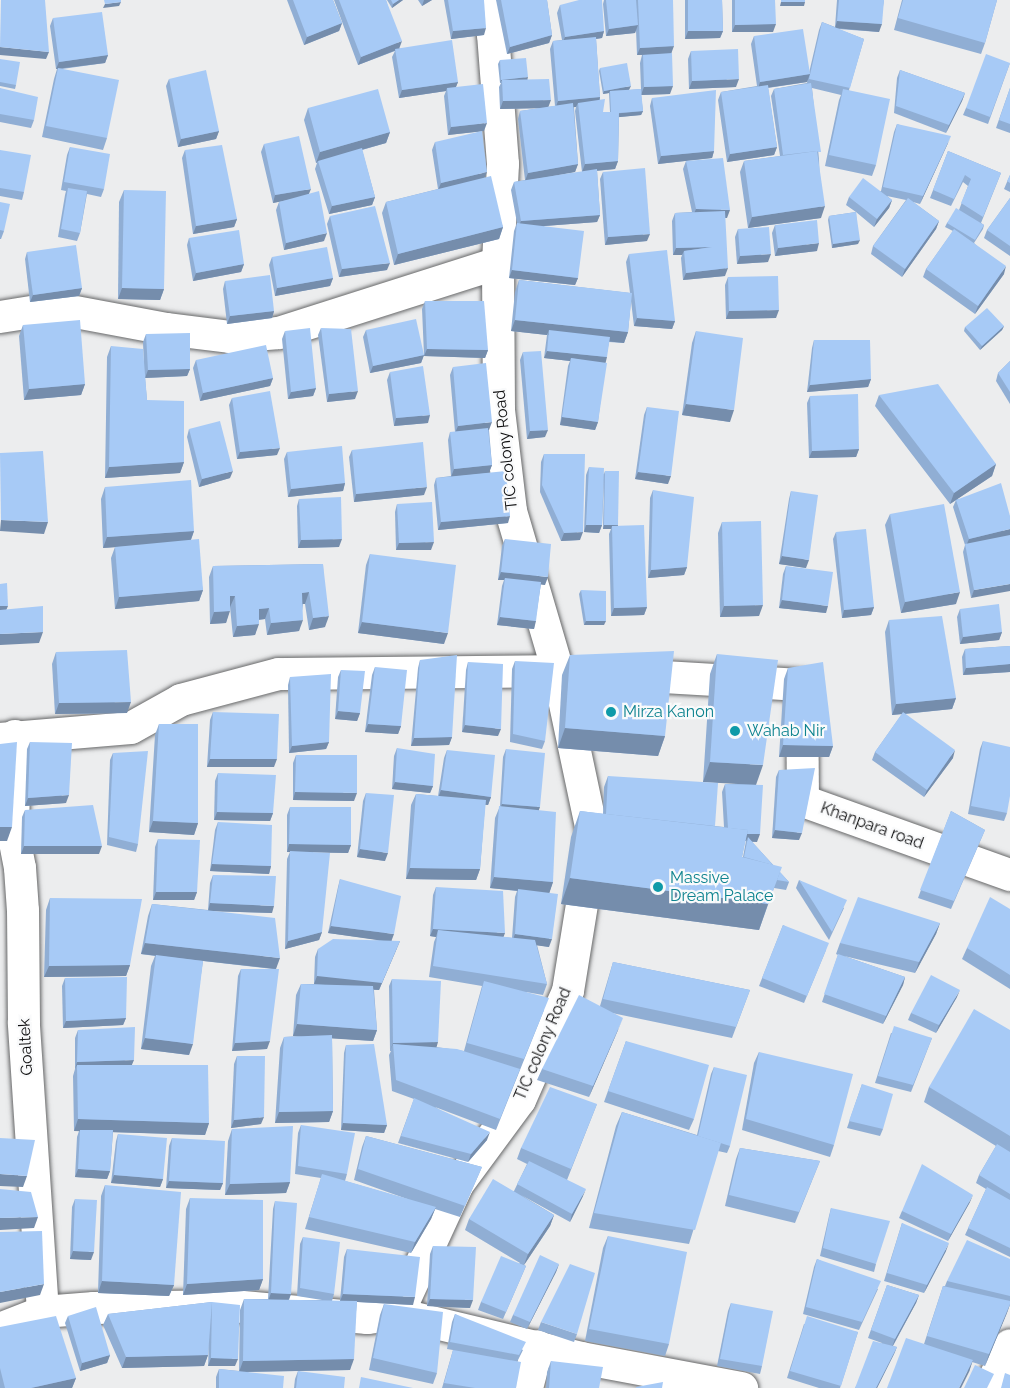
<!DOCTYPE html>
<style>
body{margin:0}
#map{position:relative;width:1010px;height:1388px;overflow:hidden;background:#ecedee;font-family:Raleway,sans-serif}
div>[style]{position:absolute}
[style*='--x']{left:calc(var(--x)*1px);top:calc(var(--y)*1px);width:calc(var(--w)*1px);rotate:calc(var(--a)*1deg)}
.roads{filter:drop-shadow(0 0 2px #676869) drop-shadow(0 0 2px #676869)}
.street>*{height:32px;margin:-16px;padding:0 16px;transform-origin:16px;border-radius:16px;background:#fff}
.wall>*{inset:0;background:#90aed4}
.shaded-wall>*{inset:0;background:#758dac}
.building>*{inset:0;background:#a7caf6}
.dots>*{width:16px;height:16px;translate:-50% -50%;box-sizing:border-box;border:3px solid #f9fafb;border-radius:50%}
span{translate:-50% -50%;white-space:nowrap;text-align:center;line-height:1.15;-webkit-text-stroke:4.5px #f9fafb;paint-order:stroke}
.street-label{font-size:16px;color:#0f0f10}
.culture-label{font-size:16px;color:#0d838f}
.left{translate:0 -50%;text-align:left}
</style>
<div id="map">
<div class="roads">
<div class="street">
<div style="--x:0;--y:317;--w:36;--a:-9"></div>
<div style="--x:36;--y:311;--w:34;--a:0"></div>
<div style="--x:70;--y:311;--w:98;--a:10.6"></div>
<div style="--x:166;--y:329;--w:64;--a:7.1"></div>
<div style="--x:230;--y:337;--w:49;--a:-4.7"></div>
<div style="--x:279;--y:333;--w:230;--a:-17.7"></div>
<div style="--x:628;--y:675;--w:174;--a:3.3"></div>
<div style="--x:802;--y:685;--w:116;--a:89.5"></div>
<div style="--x:803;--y:801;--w:220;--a:19.7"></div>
<div style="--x:0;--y:739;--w:131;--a:-4.8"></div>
<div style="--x:131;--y:728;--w:57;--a:-29.2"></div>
<div style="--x:181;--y:700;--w:101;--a:-14.9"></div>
<div style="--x:279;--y:674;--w:276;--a:-0.6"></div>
<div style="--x:43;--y:1312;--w:51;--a:-4.5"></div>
<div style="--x:94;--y:1308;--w:138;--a:-0.8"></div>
<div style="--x:232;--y:1306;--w:136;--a:5.1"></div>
<div style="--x:367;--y:1318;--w:31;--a:-7"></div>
<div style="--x:398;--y:1314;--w:188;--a:13.5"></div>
<div style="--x:581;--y:1358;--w:164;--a:10.6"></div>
<div style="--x:398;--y:1314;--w:143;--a:-65.2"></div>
<div style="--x:458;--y:1184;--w:104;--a:-53.6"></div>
<div style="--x:520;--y:1100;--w:119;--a:-66.2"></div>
<div style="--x:568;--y:991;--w:157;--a:-80.8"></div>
<div style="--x:593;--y:836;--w:169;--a:-102"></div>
<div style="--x:558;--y:671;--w:167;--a:-106.4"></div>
<div style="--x:511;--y:511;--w:102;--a:-96.8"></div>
<div style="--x:499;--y:410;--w:147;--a:-90.4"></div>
<div style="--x:498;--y:263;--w:99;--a:-87.1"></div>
<div style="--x:503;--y:164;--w:129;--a:-94.4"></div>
<div style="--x:493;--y:35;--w:36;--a:-101"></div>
<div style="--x:0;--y:1329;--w:46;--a:-21.6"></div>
<div style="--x:43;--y:1312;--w:290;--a:-93.8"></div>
<div style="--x:24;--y:1023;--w:112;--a:-90.5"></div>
<div style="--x:23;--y:911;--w:43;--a:-94"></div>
<div style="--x:20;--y:868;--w:37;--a:-101"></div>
<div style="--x:13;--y:832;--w:96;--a:-88.8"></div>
<div style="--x:527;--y:1388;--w:43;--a:-75.3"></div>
<div style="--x:990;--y:1388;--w:47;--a:-65.1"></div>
</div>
</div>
<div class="wall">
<div style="clip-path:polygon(287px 0,333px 0,342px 23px,339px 31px,304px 45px)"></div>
<div style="clip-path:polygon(334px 0,386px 0,399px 48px,458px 82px,456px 87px,484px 131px,448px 135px,444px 96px,446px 91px,399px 98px,392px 57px,395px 51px,358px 65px)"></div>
<div style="clip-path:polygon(387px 0,403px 0,392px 8px)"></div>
<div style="clip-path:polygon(418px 0,432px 0,422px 6px)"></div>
<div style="clip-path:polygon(444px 0,484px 0,484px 35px,451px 39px)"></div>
<div style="clip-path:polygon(496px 0,547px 0,552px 35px,549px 43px,507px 54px)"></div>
<div style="clip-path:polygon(evenodd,604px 0,673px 0,670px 94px,641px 95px,643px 111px,641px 115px,619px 117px,618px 161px,615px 169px,597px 171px,600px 215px,597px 222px,544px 226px,578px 278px,575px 285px,509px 278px,514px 231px,517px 223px,511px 190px,514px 182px,525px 180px,518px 119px,520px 111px,541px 108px,500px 109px,499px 87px,501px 83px,500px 83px,498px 64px,500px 60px,528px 80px,548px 107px,555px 106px,550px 49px,553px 41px,562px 40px,557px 13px,560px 5px,604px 31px,602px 38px,596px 39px,600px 97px,600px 100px,603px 112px,610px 112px,609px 93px,603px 94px,599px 71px,600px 68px,629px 90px,641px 89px,640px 63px,642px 55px,637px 55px,636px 30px,635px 33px,606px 36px,603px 4px,604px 0,574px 107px,576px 107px,575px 111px,582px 172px,551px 176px,575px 172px,578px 164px,574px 107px)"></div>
<div style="clip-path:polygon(685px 0,722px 0,723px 31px,720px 38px,685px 39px)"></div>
<div style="clip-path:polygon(732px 0,775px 0,773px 32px,732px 32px)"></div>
<div style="clip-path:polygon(837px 0,884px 0,879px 32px,838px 29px,864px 39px,849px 90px,876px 165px,872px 176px,825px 166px,839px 100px,841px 95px,812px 88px,819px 159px,821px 218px,748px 228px,740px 172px,744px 161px,780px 156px,771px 96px,774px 89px,807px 83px,808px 77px,807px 82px,768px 88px,777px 147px,774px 155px,727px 162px,718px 100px,721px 92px,757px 86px,751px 44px,754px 36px,809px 73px,819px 30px,822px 22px,835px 27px)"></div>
<div style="clip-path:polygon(902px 0,997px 0,985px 43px,981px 54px,894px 30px)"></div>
<div style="clip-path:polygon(53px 18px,108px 55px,105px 63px,62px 69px,107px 138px,103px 150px,42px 137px,54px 79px,57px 69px,56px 69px,50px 26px)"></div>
<div style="clip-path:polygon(691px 51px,736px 87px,689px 89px,688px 59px)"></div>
<div style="clip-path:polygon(0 59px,16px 85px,15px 89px,0 86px)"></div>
<div style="clip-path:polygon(1010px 63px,988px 124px,963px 115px,966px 108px)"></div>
<div style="clip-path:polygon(900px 70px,965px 93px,962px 101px,946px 133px,894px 113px,897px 78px)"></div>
<div style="clip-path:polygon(169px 79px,219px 131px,216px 139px,178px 147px,166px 86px)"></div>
<div style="clip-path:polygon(0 88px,34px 120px,31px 128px,0 122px)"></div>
<div style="clip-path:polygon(1010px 88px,1010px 133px,996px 128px)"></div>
<div style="clip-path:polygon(652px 98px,714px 151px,712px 158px,658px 164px,650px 106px)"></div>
<div style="clip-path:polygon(308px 108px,390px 132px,386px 143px,362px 150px,375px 197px,372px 205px,329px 214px,315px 169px,317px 163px,316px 163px,304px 120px)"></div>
<div style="clip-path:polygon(897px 124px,948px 143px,920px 204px,913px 202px,939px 221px,936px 229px,902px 277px,871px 254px,873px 246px,906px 200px,887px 196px,892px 200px,889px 208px,874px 227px,856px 212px,858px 244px,832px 248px,828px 220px,829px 216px,856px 212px,846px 205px,849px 197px,881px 191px,894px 132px)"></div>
<div style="clip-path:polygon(435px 142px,485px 178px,503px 227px,499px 239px,394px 265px,382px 213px,386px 202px,438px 189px,432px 150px)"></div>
<div style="clip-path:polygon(264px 144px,309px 194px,324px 241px,284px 250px,276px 210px,279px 202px,287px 200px,273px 203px,261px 152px)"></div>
<div style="clip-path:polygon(70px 147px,104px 189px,101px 197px,87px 194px,80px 233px,77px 241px,58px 237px,65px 195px,66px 191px,61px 190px,67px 155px)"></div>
<div style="clip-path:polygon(0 150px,24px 192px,22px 200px,0 196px)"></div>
<div style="clip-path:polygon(185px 150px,237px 219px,234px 227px,193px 234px,182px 158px)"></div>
<div style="clip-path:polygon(948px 151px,1001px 173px,981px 223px,984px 225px,983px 229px,974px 243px,1004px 274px,975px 314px,923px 277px,926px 269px,953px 231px,945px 227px,947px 223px,959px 210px,968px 186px,963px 182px,951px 206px,930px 198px)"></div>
<div style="clip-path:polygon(686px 161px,727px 218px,725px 218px,725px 276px,683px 280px,681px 258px,682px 255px,673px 255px,672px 221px,675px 213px,692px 212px,683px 169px)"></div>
<div style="clip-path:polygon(603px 172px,647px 241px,605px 245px,600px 179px)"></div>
<div style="clip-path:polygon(1010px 175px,1010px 192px,1004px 189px)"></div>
<div style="clip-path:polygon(124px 190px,164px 289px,160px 300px,118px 299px,119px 202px)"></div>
<div style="clip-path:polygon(1010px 198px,1010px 256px,984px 238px,987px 230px)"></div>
<div style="clip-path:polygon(0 202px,4px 231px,1px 239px,0 239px)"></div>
<div style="clip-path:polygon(330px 216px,387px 270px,339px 277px,327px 224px)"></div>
<div style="clip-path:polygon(775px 225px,817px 251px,775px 256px,772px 233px)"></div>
<div style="clip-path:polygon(738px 229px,768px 262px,737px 264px,735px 237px)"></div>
<div style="clip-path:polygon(189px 238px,244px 264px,241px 272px,193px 281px,187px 245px)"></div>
<div style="clip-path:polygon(27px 252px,82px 288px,79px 296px,30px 302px,25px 259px)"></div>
<div style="clip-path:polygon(629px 254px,675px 321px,672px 329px,634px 326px,631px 301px,628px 332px,624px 343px,609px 342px,605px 363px,598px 422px,595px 430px,560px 425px,568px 366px,570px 361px,544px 358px,547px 335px,511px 331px,515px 292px,519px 280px,630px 293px,626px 262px)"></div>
<div style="clip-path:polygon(272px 257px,333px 278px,330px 286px,275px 296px,269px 265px)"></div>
<div style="clip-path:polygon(728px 277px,776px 318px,726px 319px,725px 285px)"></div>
<div style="clip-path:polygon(225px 281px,274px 311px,272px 318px,227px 324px,223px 289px)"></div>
<div style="clip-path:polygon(425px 301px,488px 350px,485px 358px,424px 356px,424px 355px,421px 363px,370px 373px,363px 337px,366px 330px,424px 355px,422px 309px)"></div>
<div style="clip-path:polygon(23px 325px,85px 384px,81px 395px,24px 400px,19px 336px)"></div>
<div style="clip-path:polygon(1004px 326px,1002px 330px,980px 350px,964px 331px,965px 327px)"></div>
<div style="clip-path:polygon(321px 328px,355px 399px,327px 402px,318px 335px)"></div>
<div style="clip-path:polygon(285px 331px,316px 388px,313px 396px,288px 399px,282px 339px)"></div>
<div style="clip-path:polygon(696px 331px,730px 422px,682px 415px,692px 343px)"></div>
<div style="clip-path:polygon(146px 334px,190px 369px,187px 376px,145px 378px,147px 400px,184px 462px,180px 473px,105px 478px,107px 357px,111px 346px,144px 369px,143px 342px)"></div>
<div style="clip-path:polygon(814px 340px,871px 379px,868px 387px,807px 392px,812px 348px)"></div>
<div style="clip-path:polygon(523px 352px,545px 437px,527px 439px,520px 360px)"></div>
<div style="clip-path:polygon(196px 360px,273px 378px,270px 386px,200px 401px,193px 368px)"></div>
<div style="clip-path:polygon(1010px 361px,1010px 404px,996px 381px,998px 373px)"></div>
<div style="clip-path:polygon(453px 367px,489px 430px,492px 465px,489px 472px,508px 523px,438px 530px,434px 485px,436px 478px,451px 476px,448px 440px,450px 432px,455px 432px,450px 375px)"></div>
<div style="clip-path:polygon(390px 372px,428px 423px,394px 426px,387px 380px)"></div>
<div style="clip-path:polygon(879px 395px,996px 464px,992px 476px,957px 499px,1010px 516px,971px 598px,963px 552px,965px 545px,953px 507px,956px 500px,950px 504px,875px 406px)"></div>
<div style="clip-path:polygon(810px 396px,859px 449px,856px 457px,809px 458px,807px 403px)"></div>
<div style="clip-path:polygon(232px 398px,277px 455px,237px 459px,229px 405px)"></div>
<div style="clip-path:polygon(647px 407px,668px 484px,635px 479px,644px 415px)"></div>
<div style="clip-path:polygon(189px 429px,230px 478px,199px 487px,187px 437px)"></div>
<div style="clip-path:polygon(352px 450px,424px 495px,354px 502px,349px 457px)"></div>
<div style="clip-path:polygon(287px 452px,345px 483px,343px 491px,288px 497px,284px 459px)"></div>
<div style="clip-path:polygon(544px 454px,580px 540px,561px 541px,540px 492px,541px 462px)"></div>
<div style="clip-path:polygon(589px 467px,604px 474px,605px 471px,618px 526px,647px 607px,644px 615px,611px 616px,609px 534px,611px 529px,603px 529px,604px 480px,602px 525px,599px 533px,584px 532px,586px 475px)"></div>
<div style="clip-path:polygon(105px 487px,194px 531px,191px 540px,203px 590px,199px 601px,115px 609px,111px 558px,115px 547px,103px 548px,101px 499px)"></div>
<div style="clip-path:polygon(653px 490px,687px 567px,684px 575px,648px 578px,650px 498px)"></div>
<div style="clip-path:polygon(791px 491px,806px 568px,779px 564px,789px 499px)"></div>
<div style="clip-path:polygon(299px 499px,339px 547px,298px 548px,297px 506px)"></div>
<div style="clip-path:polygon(397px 504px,431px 550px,396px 550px,395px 512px)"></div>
<div style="clip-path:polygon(890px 514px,956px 604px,901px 613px,885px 525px)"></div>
<div style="clip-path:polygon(722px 522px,759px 616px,720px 617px,718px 533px)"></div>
<div style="clip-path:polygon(836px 532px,874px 607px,871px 615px,842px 618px,833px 539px)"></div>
<div style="clip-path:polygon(505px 539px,545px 585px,541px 584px,534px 629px,497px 625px,502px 586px,504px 580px,498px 580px,502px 546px)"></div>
<div style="clip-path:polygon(370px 554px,444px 644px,358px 633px,366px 565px)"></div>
<div style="clip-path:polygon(323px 564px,325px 627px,309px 630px,305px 604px,303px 604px,299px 631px,267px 635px,265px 619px,259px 620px,255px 635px,233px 637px,230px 607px,226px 623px,210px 624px,209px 577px,213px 566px)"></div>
<div style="clip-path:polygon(786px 566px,826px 613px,779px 608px,783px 574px)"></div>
<div style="clip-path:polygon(581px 590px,604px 625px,584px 625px,579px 594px)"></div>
<div style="clip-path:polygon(960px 609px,1002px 632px,999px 640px,960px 644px,957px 617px)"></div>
<div style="clip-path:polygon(889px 620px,956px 698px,952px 709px,905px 714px,953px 758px,924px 797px,872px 760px,875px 752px,902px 714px,892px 715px,885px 632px)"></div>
<div style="clip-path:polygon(1010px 646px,1010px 672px,963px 675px,962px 657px,965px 649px)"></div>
<div style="clip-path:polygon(56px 652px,127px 713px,55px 714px,52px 664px)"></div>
<div style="clip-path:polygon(evenodd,717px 654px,756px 785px,757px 842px,752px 842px,789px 882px,786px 890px,774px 888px,759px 930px,561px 904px,571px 837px,580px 811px,603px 814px,604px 787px,608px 776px,715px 826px,724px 827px,722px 792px,725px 784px,754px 784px,703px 782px,710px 674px,717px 654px,745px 841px,746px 841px,743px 857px,742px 857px,745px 841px)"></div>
<div style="clip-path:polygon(570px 655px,665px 736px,658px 756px,558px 748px,562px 675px)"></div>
<div style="clip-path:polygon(420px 660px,452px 737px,449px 745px,411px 746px,418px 668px)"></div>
<div style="clip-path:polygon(515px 661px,545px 741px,542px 749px,510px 742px,512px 669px)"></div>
<div style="clip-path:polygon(468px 662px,498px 736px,462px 732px,466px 670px)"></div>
<div style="clip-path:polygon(375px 667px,401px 726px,398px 734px,365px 732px,372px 675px)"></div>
<div style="clip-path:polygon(788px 668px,833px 746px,829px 757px,779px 757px,784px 679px)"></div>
<div style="clip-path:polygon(341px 670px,360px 713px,357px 721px,335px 719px,338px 677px)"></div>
<div style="clip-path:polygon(290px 677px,329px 742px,326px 749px,289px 753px,288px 685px)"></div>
<div style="clip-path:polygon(213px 712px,274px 767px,207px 767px,210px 720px)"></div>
<div style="clip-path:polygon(159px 724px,198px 823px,194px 835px,149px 832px,155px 735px)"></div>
<div style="clip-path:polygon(983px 741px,1007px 813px,1004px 821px,968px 814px,980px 749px)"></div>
<div style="clip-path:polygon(30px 742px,66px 803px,25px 806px,27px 749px)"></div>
<div style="clip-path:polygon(397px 748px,433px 786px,430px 793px,392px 789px,394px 756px)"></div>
<div style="clip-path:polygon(506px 749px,539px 810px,553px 882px,549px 893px,549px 947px,537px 945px,547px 984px,543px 995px,526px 992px,544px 1010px,496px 1130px,435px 1107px,487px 1140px,468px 1162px,398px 1143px,414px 1099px,392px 1091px,389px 1055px,391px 1051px,390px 1051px,389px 986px,392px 979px,436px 1047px,464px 1051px,482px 986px,429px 977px,434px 942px,436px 937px,430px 936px,433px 895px,436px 887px,503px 937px,512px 938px,515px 897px,517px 891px,490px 888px,495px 818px,500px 806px,503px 757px)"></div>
<div style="clip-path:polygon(447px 750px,491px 797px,488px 805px,485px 805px,480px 869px,476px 880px,406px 879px,411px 805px,416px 794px,438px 796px,444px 758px)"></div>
<div style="clip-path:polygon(113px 753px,138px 844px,136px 852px,107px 845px,110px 760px)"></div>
<div style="clip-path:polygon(296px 755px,354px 801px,293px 800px,293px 763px)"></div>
<div style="clip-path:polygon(779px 770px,799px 840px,772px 838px,776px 777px)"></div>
<div style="clip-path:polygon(218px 773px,273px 813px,270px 821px,214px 820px,215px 781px)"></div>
<div style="clip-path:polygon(366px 793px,385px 861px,357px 857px,363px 801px)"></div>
<div style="clip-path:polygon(290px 807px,351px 845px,348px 853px,313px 852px,322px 932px,319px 940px,285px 949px,287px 859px,290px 852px,287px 852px,287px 815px)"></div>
<div style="clip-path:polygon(25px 810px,99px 854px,21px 854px,22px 817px)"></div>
<div style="clip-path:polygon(951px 811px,985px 830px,951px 909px,918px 898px)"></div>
<div style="clip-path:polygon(218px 822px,271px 866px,269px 874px,210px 871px,215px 830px)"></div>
<div style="clip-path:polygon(158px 839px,197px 892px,194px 900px,153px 900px,155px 847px)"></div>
<div style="clip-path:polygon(213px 875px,272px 913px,208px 911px,276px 969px,267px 1049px,232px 1051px,238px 976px,241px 969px,273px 969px,203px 961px,189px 1055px,141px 1049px,151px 966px,155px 956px,141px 954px,148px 916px,152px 904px,208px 910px,210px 883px)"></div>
<div style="clip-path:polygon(340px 879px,392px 941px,397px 948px,379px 990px,374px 990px,377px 1030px,373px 1041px,332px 1038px,333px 1111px,329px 1122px,275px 1123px,280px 1048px,284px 1037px,302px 1036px,293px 1036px,296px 995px,301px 984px,320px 984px,314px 984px,315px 957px,318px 949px,380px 940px,328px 933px,338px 887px)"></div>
<div style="clip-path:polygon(799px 880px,844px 908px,829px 940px,796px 888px)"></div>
<div style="clip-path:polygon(50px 898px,130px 965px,126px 976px,44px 977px,46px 910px)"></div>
<div style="clip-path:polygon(1010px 909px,1010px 989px,962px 959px,967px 948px)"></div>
<div style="clip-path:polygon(940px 923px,936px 934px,915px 973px,844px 956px,905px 977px,903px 985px,883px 1024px,822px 1002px,838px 955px,836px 954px,840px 943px)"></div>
<div style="clip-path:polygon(783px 925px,826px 950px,804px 1003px,759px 986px)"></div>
<div style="clip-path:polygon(613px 962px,750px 990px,732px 1038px,612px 1013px,618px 1030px,589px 1097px,537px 1080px,542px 1069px,600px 1006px)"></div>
<div style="clip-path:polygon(65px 978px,126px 1018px,123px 1025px,63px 1028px,62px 986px)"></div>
<div style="clip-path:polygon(957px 997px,936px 1033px,908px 1020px,911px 1013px)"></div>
<div style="clip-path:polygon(78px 1030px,132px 1065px,209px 1123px,205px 1135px,113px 1132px,110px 1171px,107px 1179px,75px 1177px,77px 1137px,79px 1131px,74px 1131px,73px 1076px,75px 1069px,75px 1038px)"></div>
<div style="clip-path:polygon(1010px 1030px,1010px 1257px,965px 1235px,986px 1189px,976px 1183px,979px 1175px,996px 1146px,924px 1102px,929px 1087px)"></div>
<div style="clip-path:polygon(891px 1033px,932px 1038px,911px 1092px,875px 1083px)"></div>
<div style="clip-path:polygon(626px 1041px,694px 1119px,689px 1130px,604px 1102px)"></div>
<div style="clip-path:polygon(346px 1045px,387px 1125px,384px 1133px,341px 1130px,344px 1053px)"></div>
<div style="clip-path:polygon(759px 1052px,834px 1145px,830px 1157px,742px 1130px,754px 1063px)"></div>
<div style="clip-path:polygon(237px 1056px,261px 1124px,231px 1128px,234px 1064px)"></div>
<div style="clip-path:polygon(714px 1067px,730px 1146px,727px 1153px,718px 1151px,689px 1244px,589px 1228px,616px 1126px,622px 1112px,697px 1135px,711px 1074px)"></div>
<div style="clip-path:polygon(862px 1084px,883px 1129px,880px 1136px,847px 1128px)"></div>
<div style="clip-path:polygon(597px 1104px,567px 1180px,583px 1196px,570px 1222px,521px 1195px,554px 1215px,550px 1226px,524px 1265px,526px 1266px,523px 1273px,503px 1319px,478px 1310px,481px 1302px,520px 1263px,465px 1230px,469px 1219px,514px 1191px,527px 1164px,517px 1159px,521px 1148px)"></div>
<div style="clip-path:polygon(301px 1125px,347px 1174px,345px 1181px,410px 1200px,354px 1180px,362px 1147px,366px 1136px,482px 1167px,460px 1217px,435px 1209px,431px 1219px,411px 1253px,305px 1229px,321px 1178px,295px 1174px,298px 1133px)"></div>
<div style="clip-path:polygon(232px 1129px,290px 1182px,286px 1193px,225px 1195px,228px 1141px)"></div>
<div style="clip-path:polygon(118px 1134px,163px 1179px,160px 1187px,111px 1183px,116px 1141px)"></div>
<div style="clip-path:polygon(172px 1138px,223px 1183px,220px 1190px,166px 1188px,169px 1146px)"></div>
<div style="clip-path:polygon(740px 1148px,820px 1161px,795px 1223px,725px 1206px,736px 1159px)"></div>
<div style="clip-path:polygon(105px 1185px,174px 1285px,169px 1296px,98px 1293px,101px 1196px)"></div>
<div style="clip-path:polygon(190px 1198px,263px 1279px,259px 1290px,183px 1295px,186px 1209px)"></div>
<div style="clip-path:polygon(75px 1199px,91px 1260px,70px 1259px,72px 1207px)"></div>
<div style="clip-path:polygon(275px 1201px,291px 1294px,289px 1300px,322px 1300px,297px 1296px,300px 1244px,303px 1237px,334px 1294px,332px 1301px,340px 1301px,344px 1257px,347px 1249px,413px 1305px,357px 1302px,350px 1370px,247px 1372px,283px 1388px,216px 1388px,216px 1377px,219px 1369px,239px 1371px,240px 1310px,244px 1299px,268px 1299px,273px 1209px)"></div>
<div style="clip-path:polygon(970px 1202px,948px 1241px,899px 1218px,902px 1211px)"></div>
<div style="clip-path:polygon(831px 1208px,876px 1264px,874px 1272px,820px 1256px,829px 1216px)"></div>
<div style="clip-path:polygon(902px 1223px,946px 1251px,924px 1293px,884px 1281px)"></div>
<div style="clip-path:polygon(608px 1236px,669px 1344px,665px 1356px,585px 1341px,603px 1248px)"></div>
<div style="clip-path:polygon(433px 1246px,470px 1308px,427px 1306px,430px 1254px)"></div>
<div style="clip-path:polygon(817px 1259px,878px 1289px,859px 1330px,803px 1314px,814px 1267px)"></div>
<div style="clip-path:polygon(1010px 1259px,1010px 1305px,985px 1366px,972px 1362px,969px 1372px,924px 1344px,943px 1286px,945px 1286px,947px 1281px)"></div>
<div style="clip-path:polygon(559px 1264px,556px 1272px,527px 1329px,510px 1322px,513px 1315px)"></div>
<div style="clip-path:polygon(887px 1285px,919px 1295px,916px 1303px,893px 1346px,897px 1347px,894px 1354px,877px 1388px,855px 1388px,882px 1343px,868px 1338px)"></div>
<div style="clip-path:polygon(212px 1302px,235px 1366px,208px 1366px,209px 1342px,208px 1355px,204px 1366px,122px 1368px,103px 1325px,108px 1314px)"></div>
<div style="clip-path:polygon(731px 1303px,762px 1366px,760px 1374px,717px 1366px,728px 1311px)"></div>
<div style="clip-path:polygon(384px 1304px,437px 1373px,433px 1384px,369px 1370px,380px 1315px)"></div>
<div style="clip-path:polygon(455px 1314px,523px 1350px,517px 1362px,516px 1388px,442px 1388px,453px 1350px,447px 1349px,452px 1322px)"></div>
<div style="clip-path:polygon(68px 1316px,110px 1355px,107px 1363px,80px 1371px,65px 1323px)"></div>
<div style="clip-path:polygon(541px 1322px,577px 1334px,574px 1342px,538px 1330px)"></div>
<div style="clip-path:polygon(804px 1324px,858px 1332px,840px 1388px,819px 1388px,787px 1378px)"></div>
<div style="clip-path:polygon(0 1327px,76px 1378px,72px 1388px,0 1388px)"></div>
<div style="clip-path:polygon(551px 1361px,599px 1388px,546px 1388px,547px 1372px)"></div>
<div style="clip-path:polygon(298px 1371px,344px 1388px,294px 1388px,295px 1379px)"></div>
</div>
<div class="shaded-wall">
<div style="clip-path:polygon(399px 0,403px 0,392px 8px,393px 4px)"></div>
<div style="clip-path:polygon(424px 0,432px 0,422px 6px)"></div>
<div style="clip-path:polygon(121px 2px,119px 6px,103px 8px,105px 4px)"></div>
<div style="clip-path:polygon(781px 2px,805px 2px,804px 6px,780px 6px)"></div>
<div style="clip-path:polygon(837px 21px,882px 24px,879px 32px,835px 28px)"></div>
<div style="clip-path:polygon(342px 23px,339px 31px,304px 45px,307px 37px)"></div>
<div style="clip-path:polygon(776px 24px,773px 32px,732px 32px,735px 25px)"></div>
<div style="clip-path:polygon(638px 25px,635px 33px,606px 36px,609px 29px)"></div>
<div style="clip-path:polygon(486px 28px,484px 35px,451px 39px,453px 31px)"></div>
<div style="clip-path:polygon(604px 31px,602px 38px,562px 44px,565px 37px)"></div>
<div style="clip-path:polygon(688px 31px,723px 31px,720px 38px,685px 39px)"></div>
<div style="clip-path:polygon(552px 35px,549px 43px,507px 54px,510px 47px)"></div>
<div style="clip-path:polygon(402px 41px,399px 49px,358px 65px,361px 57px)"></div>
<div style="clip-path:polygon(674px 46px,671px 54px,637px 55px,640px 48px)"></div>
<div style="clip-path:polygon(0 47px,49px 52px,46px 59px,0 55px)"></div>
<div style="clip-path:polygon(108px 55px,105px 63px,56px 69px,59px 62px)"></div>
<div style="clip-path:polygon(810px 74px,807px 82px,758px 89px,760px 82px)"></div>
<div style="clip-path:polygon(528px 77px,527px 81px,502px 80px,500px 83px,501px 80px)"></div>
<div style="clip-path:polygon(739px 79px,736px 87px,689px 89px,692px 81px)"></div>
<div style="clip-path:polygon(458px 82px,455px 89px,447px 88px,446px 91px,399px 98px,402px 90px)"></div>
<div style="clip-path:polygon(631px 86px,629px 90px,610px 91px,609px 93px,603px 94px,604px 91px)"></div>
<div style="clip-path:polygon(673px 86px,670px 94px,641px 95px,644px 87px)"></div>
<div style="clip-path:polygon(965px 93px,962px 101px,946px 133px,949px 125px)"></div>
<div style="clip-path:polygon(600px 97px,598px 105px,578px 103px,576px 107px,555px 109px,558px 101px)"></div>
<div style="clip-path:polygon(551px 100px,548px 108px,500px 109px,503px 101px)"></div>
<div style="clip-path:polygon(643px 111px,641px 115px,610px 118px,612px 114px)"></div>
<div style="clip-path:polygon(487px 123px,484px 131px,448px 135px,451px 127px)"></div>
<div style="clip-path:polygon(219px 131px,216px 139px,178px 147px,181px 139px)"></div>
<div style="clip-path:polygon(390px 132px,386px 143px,318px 162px,318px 161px,316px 163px,320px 152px)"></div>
<div style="clip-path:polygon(951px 136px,948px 143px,920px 204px,923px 196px)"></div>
<div style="clip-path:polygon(777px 147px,774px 155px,727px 162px,730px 154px)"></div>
<div style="clip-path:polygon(714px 151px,712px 158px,658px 164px,661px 156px)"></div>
<div style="clip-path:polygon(618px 161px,615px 169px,582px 172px,585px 164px)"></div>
<div style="clip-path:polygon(578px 164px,575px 172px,525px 181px,528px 173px)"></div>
<div style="clip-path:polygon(487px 172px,484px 179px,438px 190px,441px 183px)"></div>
<div style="clip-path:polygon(311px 189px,308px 196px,273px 203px,275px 195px)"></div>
<div style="clip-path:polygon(375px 197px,372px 205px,329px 214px,332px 206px)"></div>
<div style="clip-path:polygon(892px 200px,889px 208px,874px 227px,877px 219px)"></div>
<div style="clip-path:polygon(825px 206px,821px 218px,748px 228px,752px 217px)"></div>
<div style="clip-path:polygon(696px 209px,730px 210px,727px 218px,693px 216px)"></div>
<div style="clip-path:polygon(600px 215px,597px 222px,518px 228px,521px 221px)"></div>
<div style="clip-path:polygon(237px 219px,234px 227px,193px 234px,196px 226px)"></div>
<div style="clip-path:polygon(939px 221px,936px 229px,902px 277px,905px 269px)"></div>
<div style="clip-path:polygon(503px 227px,499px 239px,394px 265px,398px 254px)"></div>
<div style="clip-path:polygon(327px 233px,324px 241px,284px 250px,286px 243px)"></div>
<div style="clip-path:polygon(650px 234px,647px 241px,605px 245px,608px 237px)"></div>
<div style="clip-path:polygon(860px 240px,858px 244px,832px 248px,833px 244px)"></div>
<div style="clip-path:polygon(819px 243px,817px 251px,775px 256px,778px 248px)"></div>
<div style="clip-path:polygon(712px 247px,684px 251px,682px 255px,673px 255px,676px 248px)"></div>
<div style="clip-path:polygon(771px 254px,768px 262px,737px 264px,740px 256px)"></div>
<div style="clip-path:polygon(390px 263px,387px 270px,339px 277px,342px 269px)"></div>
<div style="clip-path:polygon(244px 264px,241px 272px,193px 281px,196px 273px)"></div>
<div style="clip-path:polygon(1006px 266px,1004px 274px,975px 314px,978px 306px)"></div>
<div style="clip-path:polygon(728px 268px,725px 276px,683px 280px,686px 273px)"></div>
<div style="clip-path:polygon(512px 270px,578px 278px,575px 285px,509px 278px)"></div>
<div style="clip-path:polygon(333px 278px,330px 286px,275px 296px,277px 288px)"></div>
<div style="clip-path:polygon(82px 288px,79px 296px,30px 302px,33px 295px)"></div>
<div style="clip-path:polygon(122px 288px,164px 289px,160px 300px,118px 299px)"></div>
<div style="clip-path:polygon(779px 310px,776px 318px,726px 319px,729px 311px)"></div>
<div style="clip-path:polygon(274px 311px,272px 318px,227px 324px,230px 316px)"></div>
<div style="clip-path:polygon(637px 318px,675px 321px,672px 329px,634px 326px)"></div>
<div style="clip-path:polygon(515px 320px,628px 332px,624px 343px,548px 335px,549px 330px,547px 335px,511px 331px)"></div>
<div style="clip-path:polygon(1004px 326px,1002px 330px,980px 350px,982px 346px)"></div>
<div style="clip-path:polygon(427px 349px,488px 350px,485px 358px,424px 356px)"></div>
<div style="clip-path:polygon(547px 351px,607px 357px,605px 365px,571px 358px,570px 361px,544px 358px)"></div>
<div style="clip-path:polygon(424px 355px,421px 363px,370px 373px,373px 366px)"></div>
<div style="clip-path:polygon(190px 369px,187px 376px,145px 378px,148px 370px)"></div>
<div style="clip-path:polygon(273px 378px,270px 386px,200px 401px,203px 393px)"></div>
<div style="clip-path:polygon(871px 379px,868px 387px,807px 392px,810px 385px)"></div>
<div style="clip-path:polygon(85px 384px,81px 395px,24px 400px,29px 389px)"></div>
<div style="clip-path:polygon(316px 388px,313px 396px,288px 399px,291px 392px)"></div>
<div style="clip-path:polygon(358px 391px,355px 399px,327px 402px,329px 394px)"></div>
<div style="clip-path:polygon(686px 404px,734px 410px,730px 422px,682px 415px)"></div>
<div style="clip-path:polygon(430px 415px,428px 423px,394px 426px,396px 418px)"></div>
<div style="clip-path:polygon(562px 417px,598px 422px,595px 430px,560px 425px)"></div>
<div style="clip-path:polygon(492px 422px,489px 430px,455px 433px,458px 426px)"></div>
<div style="clip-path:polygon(548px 430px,545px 437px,527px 439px,530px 431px)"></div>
<div style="clip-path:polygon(280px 448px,277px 455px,237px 459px,240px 452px)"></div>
<div style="clip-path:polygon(859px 449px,856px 457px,809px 458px,812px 451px)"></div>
<div style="clip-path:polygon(184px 462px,180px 473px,105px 478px,109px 467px)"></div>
<div style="clip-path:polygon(996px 464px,992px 476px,950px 504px,954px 493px)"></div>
<div style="clip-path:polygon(492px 465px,489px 473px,451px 477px,454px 469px)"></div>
<div style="clip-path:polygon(233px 471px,230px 478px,199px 487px,202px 479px)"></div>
<div style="clip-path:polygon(638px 472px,671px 476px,668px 484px,635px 479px)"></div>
<div style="clip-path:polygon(345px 483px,343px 491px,288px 497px,291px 489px)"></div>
<div style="clip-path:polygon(427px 487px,424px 495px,354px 502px,356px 494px)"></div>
<div style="clip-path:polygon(510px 516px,508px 523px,438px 530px,441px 522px)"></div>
<div style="clip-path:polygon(1px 520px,48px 522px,44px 534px,0 531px)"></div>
<div style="clip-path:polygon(586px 525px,602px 525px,599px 533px,584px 532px)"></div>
<div style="clip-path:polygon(604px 525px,618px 525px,617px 529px,612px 526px,611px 529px,603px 529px)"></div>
<div style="clip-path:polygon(1010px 529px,1010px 536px,966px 546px,969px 539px)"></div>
<div style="clip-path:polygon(194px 531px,190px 542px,103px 548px,107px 537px)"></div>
<div style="clip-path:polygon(583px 532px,580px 540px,561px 541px,564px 533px)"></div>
<div style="clip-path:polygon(342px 539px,339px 547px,298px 548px,301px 540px)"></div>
<div style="clip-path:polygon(434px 542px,431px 550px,396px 550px,399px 543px)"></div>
<div style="clip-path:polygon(782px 556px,809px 560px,806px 568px,779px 564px)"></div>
<div style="clip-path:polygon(687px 567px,684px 575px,648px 578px,651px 570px)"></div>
<div style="clip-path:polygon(501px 572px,548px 577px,545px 585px,505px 580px,505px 578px,504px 580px,498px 580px)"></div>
<div style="clip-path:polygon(1010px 584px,1010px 591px,971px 598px,974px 590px)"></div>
<div style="clip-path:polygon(203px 590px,199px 601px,115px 609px,119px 597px)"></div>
<div style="clip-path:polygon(309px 592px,305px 604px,298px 604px,302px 593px)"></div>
<div style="clip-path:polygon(960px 592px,956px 604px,901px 613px,905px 602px)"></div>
<div style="clip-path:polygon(230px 596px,235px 596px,230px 607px,226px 607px)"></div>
<div style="clip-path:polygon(782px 600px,828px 606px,826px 613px,779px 608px)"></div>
<div style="clip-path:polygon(763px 605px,759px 616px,720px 617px,724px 606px)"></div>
<div style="clip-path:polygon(0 606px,8px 606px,5px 613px,0 614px)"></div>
<div style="clip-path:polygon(647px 607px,644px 615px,611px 616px,614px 608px)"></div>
<div style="clip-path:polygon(874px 607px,871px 615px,842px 618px,844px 610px)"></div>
<div style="clip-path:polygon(269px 608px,265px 619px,255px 620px,259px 609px)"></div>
<div style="clip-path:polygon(230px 611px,226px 623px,210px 624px,214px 612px)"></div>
<div style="clip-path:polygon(329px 616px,325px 627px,309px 630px,313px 618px)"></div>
<div style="clip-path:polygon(500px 617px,536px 621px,534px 629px,497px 625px)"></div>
<div style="clip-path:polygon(303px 620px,299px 631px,267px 635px,271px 623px)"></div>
<div style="clip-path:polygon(586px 621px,606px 621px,604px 625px,584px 625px)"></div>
<div style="clip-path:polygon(362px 622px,448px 633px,444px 644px,358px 633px)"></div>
<div style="clip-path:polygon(259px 624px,255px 635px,233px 637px,237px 626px)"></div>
<div style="clip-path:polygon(43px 632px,39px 643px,0 645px,0 634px)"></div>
<div style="clip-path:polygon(1002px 632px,999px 640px,960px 644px,963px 637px)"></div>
<div style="clip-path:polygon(1010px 664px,1010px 672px,963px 675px,966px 668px)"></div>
<div style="clip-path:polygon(956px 698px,952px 709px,892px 715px,896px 704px)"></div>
<div style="clip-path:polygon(131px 702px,127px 713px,55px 714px,59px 703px)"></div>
<div style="clip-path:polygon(338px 711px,360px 713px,357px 721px,335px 719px)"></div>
<div style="clip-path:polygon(368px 724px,401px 726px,398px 734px,365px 732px)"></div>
<div style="clip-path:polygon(465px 725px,501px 729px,498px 736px,462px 732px)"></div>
<div style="clip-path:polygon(565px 728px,665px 736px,658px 756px,558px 748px)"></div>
<div style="clip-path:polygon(452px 737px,449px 745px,411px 746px,414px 738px)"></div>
<div style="clip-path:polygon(329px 742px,326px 749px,289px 753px,292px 746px)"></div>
<div style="clip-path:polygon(783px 745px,833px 746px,829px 757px,779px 757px)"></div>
<div style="clip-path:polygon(955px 750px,953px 758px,924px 797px,927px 790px)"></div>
<div style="clip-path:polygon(210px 759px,277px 759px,274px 767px,207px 767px)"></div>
<div style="clip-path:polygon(710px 762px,763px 765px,756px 785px,703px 782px)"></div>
<div style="clip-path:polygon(395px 782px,433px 786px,430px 793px,392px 789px)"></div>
<div style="clip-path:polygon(441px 790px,491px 797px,488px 805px,438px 798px)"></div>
<div style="clip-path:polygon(295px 792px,357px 793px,354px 801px,293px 800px)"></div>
<div style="clip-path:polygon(69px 795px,66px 803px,25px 806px,28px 798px)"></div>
<div style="clip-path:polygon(502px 804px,540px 807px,537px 815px,499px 811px)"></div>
<div style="clip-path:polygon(217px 812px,273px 813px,270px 821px,214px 820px)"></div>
<div style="clip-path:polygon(153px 821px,198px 823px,194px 835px,149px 832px)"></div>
<div style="clip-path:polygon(0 827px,12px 827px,7px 841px,0 841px)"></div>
<div style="clip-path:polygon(775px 830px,802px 833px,799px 840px,772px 838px)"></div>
<div style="clip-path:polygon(728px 833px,760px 834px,757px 842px,747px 841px,748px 837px,746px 841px,725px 841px)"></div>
<div style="clip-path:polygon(289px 844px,351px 845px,348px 853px,287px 852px)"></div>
<div style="clip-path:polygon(24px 846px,102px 846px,99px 854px,21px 854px)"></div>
<div style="clip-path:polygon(360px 849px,388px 853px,385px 861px,357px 857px)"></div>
<div style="clip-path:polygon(212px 864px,271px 866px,269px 874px,210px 871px)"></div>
<div style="clip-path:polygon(410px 868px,480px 869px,476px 880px,406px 879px)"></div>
<div style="clip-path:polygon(494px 877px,553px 882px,549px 894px,490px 888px)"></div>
<div style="clip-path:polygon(570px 878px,768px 904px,759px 930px,561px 904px)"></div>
<div style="clip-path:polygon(156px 892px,197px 892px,194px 900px,153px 900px)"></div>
<div style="clip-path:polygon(210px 903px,274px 906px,272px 913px,208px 911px)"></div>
<div style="clip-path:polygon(940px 923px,936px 934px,915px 973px,919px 962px)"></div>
<div style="clip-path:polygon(331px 926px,394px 934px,391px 942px,328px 933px)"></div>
<div style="clip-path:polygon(433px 929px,505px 933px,502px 941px,438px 930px,436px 937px,430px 936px)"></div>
<div style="clip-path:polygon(322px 932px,319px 940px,285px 949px,288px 941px)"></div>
<div style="clip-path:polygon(515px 934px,552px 939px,549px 947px,512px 942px)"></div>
<div style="clip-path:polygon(400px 941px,379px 990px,314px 984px,317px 976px)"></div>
<div style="clip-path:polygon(145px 943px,280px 958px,276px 969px,141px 954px)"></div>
<div style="clip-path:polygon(130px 965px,126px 976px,44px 977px,49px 966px)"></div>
<div style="clip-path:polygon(905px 977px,903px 985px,883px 1024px,886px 1016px)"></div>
<div style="clip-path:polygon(960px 990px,957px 997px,936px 1033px,939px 1025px)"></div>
<div style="clip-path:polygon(126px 1018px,123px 1025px,63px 1028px,66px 1021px)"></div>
<div style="clip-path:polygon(623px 1018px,618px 1030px,589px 1097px,593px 1086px)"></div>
<div style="clip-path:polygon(297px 1024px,377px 1030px,373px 1041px,293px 1036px)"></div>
<div style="clip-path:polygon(145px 1038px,193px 1044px,189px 1055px,141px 1049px)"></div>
<div style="clip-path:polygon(270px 1041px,267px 1049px,232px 1051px,235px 1043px)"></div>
<div style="clip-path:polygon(438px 1042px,436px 1049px,393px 1044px,390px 1051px,393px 1043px)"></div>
<div style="clip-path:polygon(134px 1060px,131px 1067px,77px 1065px,75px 1069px,77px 1062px)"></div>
<div style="clip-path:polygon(333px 1111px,329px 1122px,275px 1123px,279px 1112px)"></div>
<div style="clip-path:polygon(264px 1117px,261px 1124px,231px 1128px,234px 1120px)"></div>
<div style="clip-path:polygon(78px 1119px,209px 1123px,205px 1135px,74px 1131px)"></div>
<div style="clip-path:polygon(343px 1123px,387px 1125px,384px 1133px,341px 1130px)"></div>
<div style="clip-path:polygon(490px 1132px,487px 1140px,468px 1162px,471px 1154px)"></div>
<div style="clip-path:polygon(78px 1169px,110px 1171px,107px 1179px,75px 1177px)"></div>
<div style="clip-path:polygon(0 1174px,27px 1176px,23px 1187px,0 1186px)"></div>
<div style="clip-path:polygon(114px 1175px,163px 1179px,160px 1187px,111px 1183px)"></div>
<div style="clip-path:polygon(169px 1181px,223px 1183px,220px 1190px,166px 1188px)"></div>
<div style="clip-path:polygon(290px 1182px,286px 1193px,225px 1195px,230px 1184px)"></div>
<div style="clip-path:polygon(586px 1189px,583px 1196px,570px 1222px,572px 1214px)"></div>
<div style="clip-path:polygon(973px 1195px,970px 1202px,948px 1241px,951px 1234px)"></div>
<div style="clip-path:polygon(436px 1207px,431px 1219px,411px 1253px,415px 1242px)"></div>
<div style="clip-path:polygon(554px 1215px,550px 1226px,524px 1265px,528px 1254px)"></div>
<div style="clip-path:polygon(38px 1217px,34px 1228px,0 1230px,0 1218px)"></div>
<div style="clip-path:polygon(949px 1243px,946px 1251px,924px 1293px,927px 1285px)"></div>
<div style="clip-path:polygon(73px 1251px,94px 1252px,91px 1260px,70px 1259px)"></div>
<div style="clip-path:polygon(559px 1264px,556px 1272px,527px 1329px,530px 1322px)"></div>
<div style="clip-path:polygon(263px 1279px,259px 1290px,183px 1295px,187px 1284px)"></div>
<div style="clip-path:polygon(102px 1281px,174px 1285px,169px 1296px,98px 1293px)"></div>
<div style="clip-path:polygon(44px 1284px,40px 1295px,0 1303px,0 1292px)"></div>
<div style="clip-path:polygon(271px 1293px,291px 1294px,288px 1301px,268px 1301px)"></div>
<div style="clip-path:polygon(343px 1294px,415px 1297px,413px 1305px,340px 1301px)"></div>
<div style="clip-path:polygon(919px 1295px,916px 1303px,892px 1347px,895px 1339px)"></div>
<div style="clip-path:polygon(430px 1299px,473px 1300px,470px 1308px,427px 1306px)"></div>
<div style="clip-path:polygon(1010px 1304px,1007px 1313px,985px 1366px,989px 1354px)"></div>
<div style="clip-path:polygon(897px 1347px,894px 1354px,877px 1388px,876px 1388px)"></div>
<div style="clip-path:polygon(110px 1355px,107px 1363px,80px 1371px,82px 1363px)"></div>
<div style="clip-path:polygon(208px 1355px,204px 1366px,122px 1368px,126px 1357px)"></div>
<div style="clip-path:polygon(211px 1358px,238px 1359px,235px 1366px,208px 1366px)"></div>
<div style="clip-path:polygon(354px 1359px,350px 1370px,239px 1372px,243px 1361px)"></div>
<div style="clip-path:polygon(973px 1360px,969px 1372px,961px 1388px,959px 1388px)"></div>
<div style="clip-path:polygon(76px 1378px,72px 1388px,31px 1388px)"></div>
</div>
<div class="building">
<div style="clip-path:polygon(1px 0,45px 0,49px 52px,0 47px)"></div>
<div style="clip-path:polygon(104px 0,121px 0,121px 2px,105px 4px)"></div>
<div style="clip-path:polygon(293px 0,333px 0,342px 23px,307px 37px)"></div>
<div style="clip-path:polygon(339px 0,386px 0,402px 41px,361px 57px)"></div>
<div style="clip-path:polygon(391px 0,399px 0,393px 4px)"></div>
<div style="clip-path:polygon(448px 0,484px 0,486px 28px,453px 31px)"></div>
<div style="clip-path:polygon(501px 0,547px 0,552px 35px,510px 47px)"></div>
<div style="clip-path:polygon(579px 0,602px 0,604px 31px,565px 37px,560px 5px)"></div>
<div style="clip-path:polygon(606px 0,636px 0,638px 25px,609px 29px)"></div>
<div style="clip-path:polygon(638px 0,673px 0,674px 46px,640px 48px)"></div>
<div style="clip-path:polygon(688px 0,722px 0,723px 31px,688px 31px)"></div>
<div style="clip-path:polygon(735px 0,775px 0,776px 24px,735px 25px)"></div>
<div style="clip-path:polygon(781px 0,805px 0,805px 2px,781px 2px)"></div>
<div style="clip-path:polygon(839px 0,884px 0,882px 24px,837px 21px)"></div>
<div style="clip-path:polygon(903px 0,997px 0,985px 43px,898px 18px)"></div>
<div style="clip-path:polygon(102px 12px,108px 55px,59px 62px,53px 18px)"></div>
<div style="clip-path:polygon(822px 22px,864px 39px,850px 88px,809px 79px)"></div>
<div style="clip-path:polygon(803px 29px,810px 74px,760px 82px,754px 36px)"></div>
<div style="clip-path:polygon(596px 37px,600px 97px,558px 101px,553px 41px)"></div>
<div style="clip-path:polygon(452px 40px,458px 82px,402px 90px,395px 49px)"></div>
<div style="clip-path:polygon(738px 49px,739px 79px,692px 81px,691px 51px)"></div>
<div style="clip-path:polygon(672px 53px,673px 86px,644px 87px,643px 55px)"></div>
<div style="clip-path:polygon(986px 54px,1010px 63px,990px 117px,966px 108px)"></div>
<div style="clip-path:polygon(526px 58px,528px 77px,501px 80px,500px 60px)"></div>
<div style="clip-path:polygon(0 59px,20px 62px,16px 85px,0 82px)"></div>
<div style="clip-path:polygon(627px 63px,631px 86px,604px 91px,600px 68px)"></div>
<div style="clip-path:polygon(58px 68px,119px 80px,107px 138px,46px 126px)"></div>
<div style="clip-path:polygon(206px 70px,219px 131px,181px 139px,169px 79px)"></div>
<div style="clip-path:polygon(900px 70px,965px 93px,949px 125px,896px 106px)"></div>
<div style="clip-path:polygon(549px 79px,551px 100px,503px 101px,502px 80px)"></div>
<div style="clip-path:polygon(811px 83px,821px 152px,818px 152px,817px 151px,783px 155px,774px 89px)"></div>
<div style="clip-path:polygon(483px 84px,487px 123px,451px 127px,447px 88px)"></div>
<div style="clip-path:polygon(768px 85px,777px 147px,730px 154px,721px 92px)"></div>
<div style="clip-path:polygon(0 88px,38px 97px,34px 120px,0 114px)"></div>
<div style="clip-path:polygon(1010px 88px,1010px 124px,999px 120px)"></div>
<div style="clip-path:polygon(378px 89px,390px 132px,320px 152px,308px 108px)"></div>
<div style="clip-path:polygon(641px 89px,643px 111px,619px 113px,619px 112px,611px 112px,610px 91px)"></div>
<div style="clip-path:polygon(843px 89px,890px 99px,876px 165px,829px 155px)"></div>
<div style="clip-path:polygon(716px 90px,714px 151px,661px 156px,652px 98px)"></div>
<div style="clip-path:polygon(605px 99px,603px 112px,619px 112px,618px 161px,585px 164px,578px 103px)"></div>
<div style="clip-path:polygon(573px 103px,578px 164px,528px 173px,520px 111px)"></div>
<div style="clip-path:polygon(897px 124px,951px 136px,923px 196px,883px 187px)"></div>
<div style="clip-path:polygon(482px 131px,487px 172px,441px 183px,435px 142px)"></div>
<div style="clip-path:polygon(299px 136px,311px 189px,275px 195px,264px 144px)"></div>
<div style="clip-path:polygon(222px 145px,237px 219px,196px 226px,185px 150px)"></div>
<div style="clip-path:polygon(70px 147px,110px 154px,104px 189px,64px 182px)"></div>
<div style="clip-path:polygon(362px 148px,375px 197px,332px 206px,318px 161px)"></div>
<div style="clip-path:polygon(0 150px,31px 155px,24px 192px,0 188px)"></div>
<div style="clip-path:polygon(817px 151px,825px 206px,752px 217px,744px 161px)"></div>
<div style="clip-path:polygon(948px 151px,1001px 173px,983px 217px,961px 203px,971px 179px,965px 175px,954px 199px,933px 190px)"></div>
<div style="clip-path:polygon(723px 158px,730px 210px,696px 209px,686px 161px)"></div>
<div style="clip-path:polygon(645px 168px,650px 234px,608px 237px,603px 172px)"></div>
<div style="clip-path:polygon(597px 169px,600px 215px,521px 221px,514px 182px)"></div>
<div style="clip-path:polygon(1010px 175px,1010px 183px,1007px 181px)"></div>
<div style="clip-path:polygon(491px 176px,503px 227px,398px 254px,386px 202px)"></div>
<div style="clip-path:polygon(863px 178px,892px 200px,877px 219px,849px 197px)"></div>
<div style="clip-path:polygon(68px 188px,87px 191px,80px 233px,61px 229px)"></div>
<div style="clip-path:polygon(124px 190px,166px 191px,164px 289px,122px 288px)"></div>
<div style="clip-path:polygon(319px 191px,327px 233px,286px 243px,279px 202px)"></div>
<div style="clip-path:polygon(908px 198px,939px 221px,905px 269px,873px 246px)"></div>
<div style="clip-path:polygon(1010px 198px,1010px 246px,987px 230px)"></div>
<div style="clip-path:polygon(0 202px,10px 204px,4px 231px,0 230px)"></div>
<div style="clip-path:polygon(375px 206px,390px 263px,342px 269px,330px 216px)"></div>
<div style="clip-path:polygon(956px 208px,984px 225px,975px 240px,947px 223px)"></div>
<div style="clip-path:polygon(725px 211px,728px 268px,686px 273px,684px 251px,712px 247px,676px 248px,675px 213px)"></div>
<div style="clip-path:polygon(856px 212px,860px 240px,833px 244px,829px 216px)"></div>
<div style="clip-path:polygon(817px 220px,819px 243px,778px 248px,775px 225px)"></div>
<div style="clip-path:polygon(517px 223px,584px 231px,578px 278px,512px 270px)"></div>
<div style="clip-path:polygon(769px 227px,771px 254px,740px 256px,738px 229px)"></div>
<div style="clip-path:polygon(954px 229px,1006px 266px,978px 306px,926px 269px)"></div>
<div style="clip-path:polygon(239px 230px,244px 264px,196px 273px,189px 238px)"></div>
<div style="clip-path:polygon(76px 245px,82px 288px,33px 295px,27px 252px)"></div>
<div style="clip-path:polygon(327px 247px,333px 278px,277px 288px,272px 257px)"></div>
<div style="clip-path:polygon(667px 250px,675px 321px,637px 318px,629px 254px)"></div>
<div style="clip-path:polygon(270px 275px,274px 311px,230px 316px,225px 281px)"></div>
<div style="clip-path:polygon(778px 276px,779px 310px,729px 311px,728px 277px)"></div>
<div style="clip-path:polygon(519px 280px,632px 293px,628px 332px,515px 320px)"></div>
<div style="clip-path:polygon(425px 301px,484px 301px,488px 350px,427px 349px)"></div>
<div style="clip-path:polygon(987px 308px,1004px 326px,982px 346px,965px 327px)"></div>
<div style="clip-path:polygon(416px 319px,424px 355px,373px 366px,366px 330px)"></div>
<div style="clip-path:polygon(80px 320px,85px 384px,29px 389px,23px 325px)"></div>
<div style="clip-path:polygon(310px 328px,316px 388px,291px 392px,285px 331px)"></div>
<div style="clip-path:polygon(321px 328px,351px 329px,358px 391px,329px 394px)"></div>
<div style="clip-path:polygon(549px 330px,610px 337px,607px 357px,547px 351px)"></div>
<div style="clip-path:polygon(696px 331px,743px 338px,734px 410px,686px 404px)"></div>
<div style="clip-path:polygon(190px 333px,190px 369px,148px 370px,146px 334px)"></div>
<div style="clip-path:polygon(814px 340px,870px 340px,871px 379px,810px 385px)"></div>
<div style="clip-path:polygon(266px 345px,273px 378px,203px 393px,196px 360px)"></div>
<div style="clip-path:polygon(111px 346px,143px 349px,147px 400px,184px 401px,184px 462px,109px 467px)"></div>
<div style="clip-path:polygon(541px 351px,548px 430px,530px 431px,523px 352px)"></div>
<div style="clip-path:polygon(571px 358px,607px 363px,598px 422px,562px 417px)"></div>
<div style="clip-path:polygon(1010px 361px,1010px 392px,998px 373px)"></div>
<div style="clip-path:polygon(486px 363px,492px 422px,458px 426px,453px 367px)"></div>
<div style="clip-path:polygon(423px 366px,430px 415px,396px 418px,390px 372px)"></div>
<div style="clip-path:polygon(938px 384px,996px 464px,954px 493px,879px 395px)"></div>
<div style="clip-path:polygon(270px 391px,280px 448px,240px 452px,232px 398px)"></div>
<div style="clip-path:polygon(858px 394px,859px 449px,812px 451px,810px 396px)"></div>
<div style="clip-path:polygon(647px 407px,679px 411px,671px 476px,638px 472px)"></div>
<div style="clip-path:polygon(220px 421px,233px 471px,202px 479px,189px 429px)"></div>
<div style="clip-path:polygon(488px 428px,492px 465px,454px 469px,450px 432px)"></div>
<div style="clip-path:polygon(423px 442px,427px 487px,356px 494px,352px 450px)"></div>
<div style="clip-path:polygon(342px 446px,345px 483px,291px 489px,287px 452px)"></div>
<div style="clip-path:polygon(43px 451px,48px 522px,1px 520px,0 453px)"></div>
<div style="clip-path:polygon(544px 454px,585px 454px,583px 532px,564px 533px,542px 485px)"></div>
<div style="clip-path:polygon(589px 467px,604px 468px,602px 525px,586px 525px)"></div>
<div style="clip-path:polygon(506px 471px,510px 516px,441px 522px,436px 478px)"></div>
<div style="clip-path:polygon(605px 471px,619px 471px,618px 525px,604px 525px)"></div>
<div style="clip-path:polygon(191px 480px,194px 531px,107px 537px,105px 487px)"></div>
<div style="clip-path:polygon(1001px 483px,1010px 516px,1010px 529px,969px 539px,956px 500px)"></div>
<div style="clip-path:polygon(653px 490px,694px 497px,687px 567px,651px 570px)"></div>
<div style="clip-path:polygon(791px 491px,818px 495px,809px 560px,782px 556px)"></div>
<div style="clip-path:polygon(341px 497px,342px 539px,301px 540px,299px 499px)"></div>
<div style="clip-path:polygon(432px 502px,434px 542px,399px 543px,397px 504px)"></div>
<div style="clip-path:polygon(944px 504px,960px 592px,905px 602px,890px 514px)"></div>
<div style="clip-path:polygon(761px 521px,763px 605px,724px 606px,722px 522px)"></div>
<div style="clip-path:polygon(644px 525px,647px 607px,614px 608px,612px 526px)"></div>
<div style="clip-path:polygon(866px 529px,874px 607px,844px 610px,836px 532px)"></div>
<div style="clip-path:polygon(1010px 535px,1010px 584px,974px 590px,965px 544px)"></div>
<div style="clip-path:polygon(199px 539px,203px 590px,119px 597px,115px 547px)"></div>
<div style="clip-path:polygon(505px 539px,551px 544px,548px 577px,501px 572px)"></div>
<div style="clip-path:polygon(370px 554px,456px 565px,448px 633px,362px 622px)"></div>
<div style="clip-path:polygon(323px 564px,329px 616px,313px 618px,309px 592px,302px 593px,303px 620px,271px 623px,269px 608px,259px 609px,259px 624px,237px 626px,235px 596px,230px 596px,230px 611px,214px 612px,213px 566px)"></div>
<div style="clip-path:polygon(786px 566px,833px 572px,828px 606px,782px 600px)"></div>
<div style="clip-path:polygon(505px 578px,541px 582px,536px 621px,500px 617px)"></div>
<div style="clip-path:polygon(7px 583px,8px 606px,0 606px,0 584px)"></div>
<div style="clip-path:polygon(581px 590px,606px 591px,606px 621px,586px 621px)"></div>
<div style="clip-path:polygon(999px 604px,1002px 632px,963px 637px,960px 609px)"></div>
<div style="clip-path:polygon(43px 606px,43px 632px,0 634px,0 610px)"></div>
<div style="clip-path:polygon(942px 616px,956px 698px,896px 704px,889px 620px)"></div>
<div style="clip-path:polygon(1010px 646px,1010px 664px,966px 668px,965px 649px)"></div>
<div style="clip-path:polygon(127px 650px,131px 702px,59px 703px,56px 652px)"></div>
<div style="clip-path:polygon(674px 651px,665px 736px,565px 728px,570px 655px)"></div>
<div style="clip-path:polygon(717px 654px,778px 660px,763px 765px,710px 762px)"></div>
<div style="clip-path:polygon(457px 655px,452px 737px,414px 738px,420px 660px)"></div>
<div style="clip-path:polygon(515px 661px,554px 663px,545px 741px,513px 734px)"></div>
<div style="clip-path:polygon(468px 662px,503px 664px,501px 729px,465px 725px)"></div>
<div style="clip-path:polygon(823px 662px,833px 746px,783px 745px,788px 668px)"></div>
<div style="clip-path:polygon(375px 667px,407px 670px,401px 726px,368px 724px)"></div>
<div style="clip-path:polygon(341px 670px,365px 671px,360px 713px,338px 711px)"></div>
<div style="clip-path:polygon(331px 674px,329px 742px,292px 746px,290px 677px)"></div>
<div style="clip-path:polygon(213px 712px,279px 714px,277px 759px,210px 759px)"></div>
<div style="clip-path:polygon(903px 712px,955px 750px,927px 790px,875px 752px)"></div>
<div style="clip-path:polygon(159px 724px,198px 724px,198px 823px,153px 821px)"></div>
<div style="clip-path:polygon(983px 741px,1010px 747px,1010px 796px,1007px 813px,971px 806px)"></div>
<div style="clip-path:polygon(17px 742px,12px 827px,0 827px,0 744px)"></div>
<div style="clip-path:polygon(30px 742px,72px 743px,69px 795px,28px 798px)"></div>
<div style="clip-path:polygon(397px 748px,435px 754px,433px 786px,395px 782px)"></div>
<div style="clip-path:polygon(506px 749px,545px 753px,540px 807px,502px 804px)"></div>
<div style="clip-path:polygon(447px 750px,495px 755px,491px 797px,441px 790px)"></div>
<div style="clip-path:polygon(148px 751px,138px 844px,109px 837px,113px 753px)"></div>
<div style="clip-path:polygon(296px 755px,357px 755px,357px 793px,295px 792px)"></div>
<div style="clip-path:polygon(815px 768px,802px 833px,775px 830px,779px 770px)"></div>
<div style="clip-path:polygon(218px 773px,276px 775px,273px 813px,217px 812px)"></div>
<div style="clip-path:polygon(608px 776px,718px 783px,715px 826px,606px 814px)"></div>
<div style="clip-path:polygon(725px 784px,763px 785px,760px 834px,747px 834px,748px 830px,728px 828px)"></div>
<div style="clip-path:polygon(366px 793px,394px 795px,388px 853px,360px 849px)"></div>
<div style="clip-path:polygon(416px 794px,486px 800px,480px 869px,410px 868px)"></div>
<div style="clip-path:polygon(93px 805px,102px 846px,24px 846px,25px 810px)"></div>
<div style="clip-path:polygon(499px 806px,556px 812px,553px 882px,494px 877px)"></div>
<div style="clip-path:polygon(290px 807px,351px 807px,351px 845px,289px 844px)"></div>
<div style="clip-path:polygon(580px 811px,748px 830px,742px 857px,782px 867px,768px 904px,570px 878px)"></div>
<div style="clip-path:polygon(951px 811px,985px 830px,954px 901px,920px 890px)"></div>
<div style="clip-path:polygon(218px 822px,272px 825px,271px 866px,212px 864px)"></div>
<div style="clip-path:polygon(748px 837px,773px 865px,744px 857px)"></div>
<div style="clip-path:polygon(158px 839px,200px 840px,197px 892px,156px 892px)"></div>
<div style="clip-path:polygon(290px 851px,330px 853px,322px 932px,288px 941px)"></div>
<div style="clip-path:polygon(780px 872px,789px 882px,777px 880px)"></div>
<div style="clip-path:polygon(213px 875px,276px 876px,274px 906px,210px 903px)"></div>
<div style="clip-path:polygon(340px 879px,401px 896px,394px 934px,331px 926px)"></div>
<div style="clip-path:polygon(799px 880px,847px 900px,832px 932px)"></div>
<div style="clip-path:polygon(436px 887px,503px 891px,505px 933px,433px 929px)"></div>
<div style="clip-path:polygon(518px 889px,558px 894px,552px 939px,515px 934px)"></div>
<div style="clip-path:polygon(858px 897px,940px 923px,919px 962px,840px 943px)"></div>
<div style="clip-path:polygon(990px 897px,1010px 909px,1010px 975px,967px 948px)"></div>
<div style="clip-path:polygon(50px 898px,142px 899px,130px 965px,49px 966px)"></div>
<div style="clip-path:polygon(152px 904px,275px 918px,280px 958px,145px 943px)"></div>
<div style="clip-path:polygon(783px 925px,829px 943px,807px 996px,762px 978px)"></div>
<div style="clip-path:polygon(438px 930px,535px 940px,547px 984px,433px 966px)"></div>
<div style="clip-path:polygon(333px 939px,400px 941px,382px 983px,317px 976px,318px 949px)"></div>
<div style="clip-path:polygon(838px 954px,905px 977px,886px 1016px,824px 994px)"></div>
<div style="clip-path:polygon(156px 955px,203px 961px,193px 1044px,145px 1038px)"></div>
<div style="clip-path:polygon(613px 962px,750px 990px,736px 1027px,603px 999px)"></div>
<div style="clip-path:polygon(241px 969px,279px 969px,270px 1041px,235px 1043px)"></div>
<div style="clip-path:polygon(931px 975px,960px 990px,939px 1025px,911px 1013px)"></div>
<div style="clip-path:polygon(127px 977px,126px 1018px,66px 1021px,65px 978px)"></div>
<div style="clip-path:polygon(392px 979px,441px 981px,438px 1042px,393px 1043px)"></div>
<div style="clip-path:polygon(484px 981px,549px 998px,524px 1059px,467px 1043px)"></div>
<div style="clip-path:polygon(301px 984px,373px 986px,377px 1030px,297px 1024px)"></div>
<div style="clip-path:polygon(579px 995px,623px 1018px,593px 1086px,542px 1069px)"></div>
<div style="clip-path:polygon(974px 1009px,1010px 1030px,1010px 1136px,929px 1087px)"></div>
<div style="clip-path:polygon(894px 1026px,932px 1038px,913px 1085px,878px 1076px)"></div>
<div style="clip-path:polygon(135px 1027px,134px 1060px,77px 1062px,78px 1030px)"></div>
<div style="clip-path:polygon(332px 1035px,333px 1111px,279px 1112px,284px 1037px)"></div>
<div style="clip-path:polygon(626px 1041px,709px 1065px,694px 1119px,608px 1091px)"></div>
<div style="clip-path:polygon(374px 1044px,387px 1125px,343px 1123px,346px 1045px)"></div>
<div style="clip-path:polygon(393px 1044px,457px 1049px,520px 1069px,500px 1119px,396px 1080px)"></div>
<div style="clip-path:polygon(759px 1052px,853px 1074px,834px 1145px,746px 1119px)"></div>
<div style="clip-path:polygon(237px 1056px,265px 1056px,264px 1117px,234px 1120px)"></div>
<div style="clip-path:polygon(77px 1065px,208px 1065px,209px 1123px,78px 1119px)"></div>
<div style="clip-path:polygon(714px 1067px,747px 1075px,730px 1146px,698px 1136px)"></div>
<div style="clip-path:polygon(862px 1084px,893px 1094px,883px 1129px,849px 1121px)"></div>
<div style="clip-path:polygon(550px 1087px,597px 1104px,571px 1169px,521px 1148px)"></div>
<div style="clip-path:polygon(414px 1098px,490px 1132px,471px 1154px,401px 1136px)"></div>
<div style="clip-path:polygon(622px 1112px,721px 1143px,695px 1230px,594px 1213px)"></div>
<div style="clip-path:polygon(301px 1125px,355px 1133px,347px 1174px,298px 1166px)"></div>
<div style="clip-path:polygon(293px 1126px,290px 1182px,230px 1184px,232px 1129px)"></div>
<div style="clip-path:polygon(80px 1130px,113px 1130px,110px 1171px,78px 1169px)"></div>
<div style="clip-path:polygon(118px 1134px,167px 1138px,163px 1179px,114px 1175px)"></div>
<div style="clip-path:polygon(366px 1136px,482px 1167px,465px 1206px,358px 1169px)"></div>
<div style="clip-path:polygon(0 1138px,35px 1140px,27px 1176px,0 1174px)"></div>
<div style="clip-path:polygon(172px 1138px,225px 1141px,223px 1183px,169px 1181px)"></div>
<div style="clip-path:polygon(997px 1144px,1010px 1152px,1010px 1194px,979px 1175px)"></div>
<div style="clip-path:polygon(740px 1148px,820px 1161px,799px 1212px,729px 1195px)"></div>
<div style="clip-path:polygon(529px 1161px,586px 1189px,572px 1214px,517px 1184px)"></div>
<div style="clip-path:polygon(922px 1164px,973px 1195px,951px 1234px,902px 1211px)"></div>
<div style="clip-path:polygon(322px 1174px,436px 1207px,415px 1242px,309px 1217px)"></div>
<div style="clip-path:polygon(493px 1179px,554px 1215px,528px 1254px,469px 1219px)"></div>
<div style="clip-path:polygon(105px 1185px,181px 1192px,174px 1285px,102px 1281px)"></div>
<div style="clip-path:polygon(987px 1187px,1010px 1200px,1010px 1248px,968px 1228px)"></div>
<div style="clip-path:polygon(0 1189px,31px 1192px,38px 1217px,0 1218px)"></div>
<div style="clip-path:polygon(190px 1198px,263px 1200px,263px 1279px,187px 1284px)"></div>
<div style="clip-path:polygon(75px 1199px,97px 1200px,94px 1252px,73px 1251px)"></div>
<div style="clip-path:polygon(275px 1201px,297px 1203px,291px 1294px,271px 1293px)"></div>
<div style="clip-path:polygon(831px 1208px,890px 1221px,876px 1264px,823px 1248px)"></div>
<div style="clip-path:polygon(902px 1223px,949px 1243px,927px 1285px,887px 1273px)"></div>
<div style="clip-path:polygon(42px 1231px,44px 1284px,0 1292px,0 1232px)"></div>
<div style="clip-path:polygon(608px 1236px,687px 1252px,669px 1344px,589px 1329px)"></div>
<div style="clip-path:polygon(303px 1237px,340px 1242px,334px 1294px,300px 1288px)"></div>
<div style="clip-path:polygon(967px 1240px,1010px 1259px,1010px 1296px,947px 1281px)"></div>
<div style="clip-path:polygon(433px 1246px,476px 1247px,473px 1300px,430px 1299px)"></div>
<div style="clip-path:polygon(347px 1249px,420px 1257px,415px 1297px,343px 1294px)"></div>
<div style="clip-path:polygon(540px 1255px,559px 1264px,530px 1322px,513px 1315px)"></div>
<div style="clip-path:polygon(501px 1256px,526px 1266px,506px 1312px,481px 1302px)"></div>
<div style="clip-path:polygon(817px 1259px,881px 1281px,862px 1322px,806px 1307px)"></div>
<div style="clip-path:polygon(570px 1264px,595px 1273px,577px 1334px,541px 1322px)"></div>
<div style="clip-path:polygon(887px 1285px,919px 1295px,895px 1339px,871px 1330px)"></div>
<div style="clip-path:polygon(943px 1286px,1010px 1301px,1010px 1304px,989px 1354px,927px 1336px)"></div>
<div style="clip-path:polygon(244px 1299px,357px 1301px,354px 1359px,243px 1361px)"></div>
<div style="clip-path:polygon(212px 1302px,208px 1355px,126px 1357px,108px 1314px)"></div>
<div style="clip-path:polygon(212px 1302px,240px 1305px,238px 1359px,211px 1358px)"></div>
<div style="clip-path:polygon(731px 1303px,773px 1311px,762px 1366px,720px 1359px)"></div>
<div style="clip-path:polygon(384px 1304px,443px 1312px,437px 1373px,373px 1358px)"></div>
<div style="clip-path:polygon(96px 1307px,110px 1355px,82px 1363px,68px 1316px)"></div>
<div style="clip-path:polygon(455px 1314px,526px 1342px,519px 1355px,450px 1342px)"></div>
<div style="clip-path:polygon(56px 1316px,76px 1378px,31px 1388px,5px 1388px,0 1368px,0 1327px)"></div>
<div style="clip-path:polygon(807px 1316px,858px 1332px,841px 1386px,790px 1371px)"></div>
<div style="clip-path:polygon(906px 1338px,973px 1360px,959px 1388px,887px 1388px)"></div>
<div style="clip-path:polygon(873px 1341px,897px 1347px,876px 1388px,855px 1388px)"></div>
<div style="clip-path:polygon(453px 1350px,521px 1362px,516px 1388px,475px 1388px,444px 1383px)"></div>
<div style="clip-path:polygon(551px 1361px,603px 1367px,599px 1388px,549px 1388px)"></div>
<div style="clip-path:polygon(975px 1365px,994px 1374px,987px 1388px,964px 1388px)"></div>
<div style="clip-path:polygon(219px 1369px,284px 1376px,283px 1388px,219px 1388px)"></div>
<div style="clip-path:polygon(298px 1371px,345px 1377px,344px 1388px,296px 1388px)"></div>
<div style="clip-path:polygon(1005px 1373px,1010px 1375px,1010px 1388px,1001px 1388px)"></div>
<div style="clip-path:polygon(361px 1377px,413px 1388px,359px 1388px)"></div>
<div style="clip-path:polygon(663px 1382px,662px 1388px,636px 1388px,636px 1387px)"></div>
</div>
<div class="dots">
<div style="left:611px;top:712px;background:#0f9aa8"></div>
<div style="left:735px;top:731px;background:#0f9aa8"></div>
<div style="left:658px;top:887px;background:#0f9aa8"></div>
</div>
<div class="street-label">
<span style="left:506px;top:450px;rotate:-96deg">TIC colony Road</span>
<span style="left:872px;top:826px;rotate:20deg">Khanpara road</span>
<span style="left:543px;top:1044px;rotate:-67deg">TIC colony Road</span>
<span style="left:26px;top:1047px;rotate:-93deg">Goaltek</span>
</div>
<div class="culture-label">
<span class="left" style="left:623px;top:712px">Mirza Kanon</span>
<span class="left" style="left:747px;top:731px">Wahab Nir</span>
<span class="left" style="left:670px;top:887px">Massive<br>Dream Palace</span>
</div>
</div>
